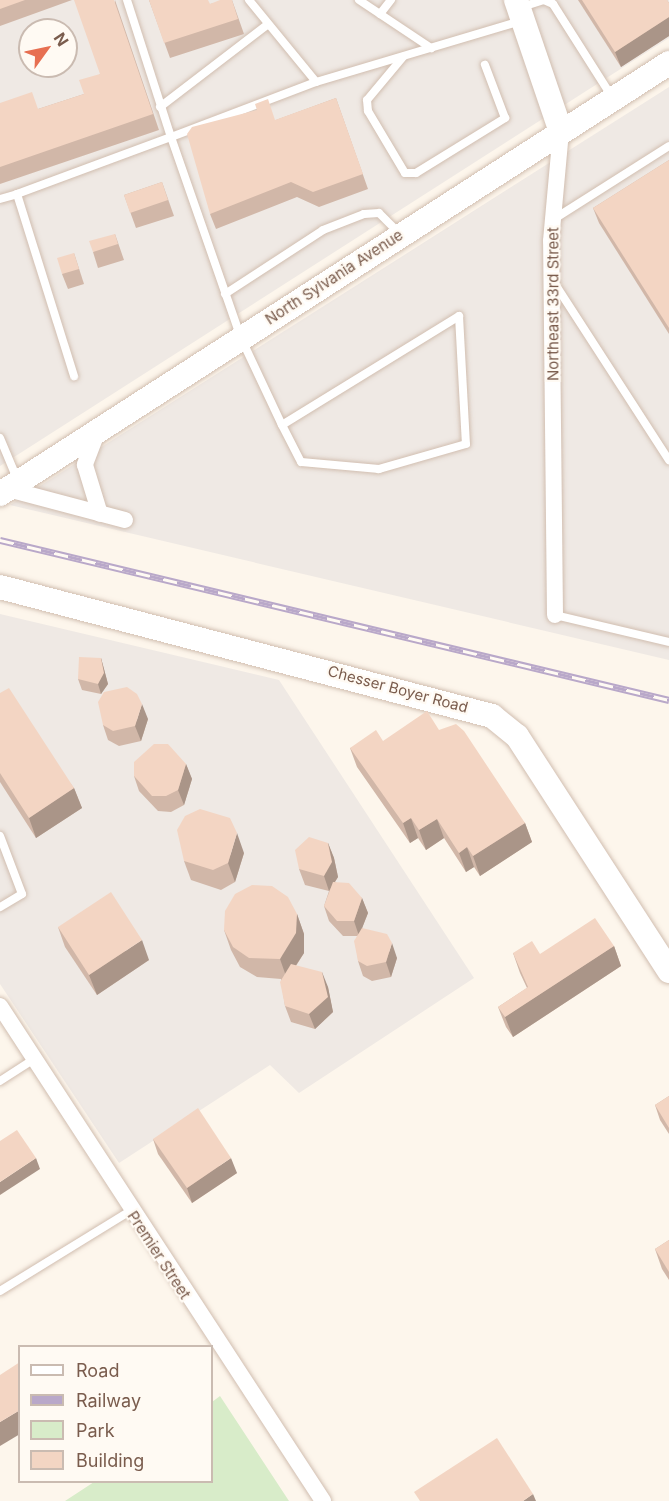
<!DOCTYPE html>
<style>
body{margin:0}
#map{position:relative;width:669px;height:1501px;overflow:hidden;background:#fdf6ec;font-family:Inter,sans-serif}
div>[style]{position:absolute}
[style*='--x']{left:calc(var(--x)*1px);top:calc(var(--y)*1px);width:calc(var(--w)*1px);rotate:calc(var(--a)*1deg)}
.industrial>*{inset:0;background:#efe9e4}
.green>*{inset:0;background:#d8ecc9}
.roads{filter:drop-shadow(0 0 2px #d1beb0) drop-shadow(0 0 2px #d1beb0)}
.lane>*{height:8px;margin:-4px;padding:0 4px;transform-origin:4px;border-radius:4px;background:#fff}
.street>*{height:16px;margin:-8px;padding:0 8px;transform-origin:8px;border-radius:8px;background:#fff}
.secondary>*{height:24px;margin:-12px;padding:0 12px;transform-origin:12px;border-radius:12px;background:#fff}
.rail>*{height:7px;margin-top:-3.5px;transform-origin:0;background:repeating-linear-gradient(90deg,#fffaf3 0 14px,#b9a8c9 0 28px);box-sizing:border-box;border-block:2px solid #b9a8c9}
.wall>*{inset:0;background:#d1b7a8}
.shaded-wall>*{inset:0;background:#aa9588}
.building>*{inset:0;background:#f3d5c3}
span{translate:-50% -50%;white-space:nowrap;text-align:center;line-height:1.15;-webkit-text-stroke:4.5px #fffaf3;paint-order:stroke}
.street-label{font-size:15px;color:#7a5c4d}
.legend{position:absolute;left:18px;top:1345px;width:195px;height:138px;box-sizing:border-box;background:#fffaf3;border:2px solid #cabbb1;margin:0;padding:8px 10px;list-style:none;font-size:18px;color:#7a5c4d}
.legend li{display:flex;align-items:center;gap:12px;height:30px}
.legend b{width:30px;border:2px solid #cabbb1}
.north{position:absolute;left:18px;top:18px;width:60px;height:60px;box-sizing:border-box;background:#fffaf3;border:2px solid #cabbb1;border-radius:50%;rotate:57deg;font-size:16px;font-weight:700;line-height:24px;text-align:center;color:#7a5c4d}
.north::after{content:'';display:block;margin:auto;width:21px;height:27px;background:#e76f51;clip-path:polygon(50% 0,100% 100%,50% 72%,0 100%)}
</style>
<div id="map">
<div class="industrial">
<div style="clip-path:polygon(evenodd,0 0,669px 0,669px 38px,0 466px,0 0,30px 30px,66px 30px,66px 66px,30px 66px,30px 30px)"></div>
<div style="clip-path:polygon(669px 87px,669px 660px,10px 505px)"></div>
<div style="clip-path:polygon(0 614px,279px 680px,474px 978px,299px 1093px,270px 1065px,119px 1163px,0 984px)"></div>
</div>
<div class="green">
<div style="clip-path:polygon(220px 1396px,289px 1501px,65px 1501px,94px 1482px,212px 1482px,212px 1402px)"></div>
</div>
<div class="roads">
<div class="lane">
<div style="--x:127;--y:0;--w:144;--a:72.2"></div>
<div style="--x:171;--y:137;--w:155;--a:-20.8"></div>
<div style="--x:316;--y:82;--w:214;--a:-16.6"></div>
<div style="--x:249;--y:0;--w:106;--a:50.7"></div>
<div style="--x:359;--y:0;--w:87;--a:33.7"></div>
<div style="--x:522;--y:7;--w:23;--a:-18"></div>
<div style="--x:544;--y:0;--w:10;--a:24"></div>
<div style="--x:553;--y:4;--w:110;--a:57.6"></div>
<div style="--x:380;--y:14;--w:18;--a:-52"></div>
<div style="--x:403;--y:57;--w:56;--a:129.9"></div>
<div style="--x:367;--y:100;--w:11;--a:85"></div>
<div style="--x:368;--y:111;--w:72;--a:59.2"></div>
<div style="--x:405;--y:173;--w:11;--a:0"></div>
<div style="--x:416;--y:173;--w:105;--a:-31.7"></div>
<div style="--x:505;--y:118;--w:57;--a:-110.7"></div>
<div style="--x:160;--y:107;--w:136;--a:-37.5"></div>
<div style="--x:17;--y:194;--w:164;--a:-20.3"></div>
<div style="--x:171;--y:137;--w:213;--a:70.8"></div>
<div style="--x:241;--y:338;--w:96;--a:64.8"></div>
<div style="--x:282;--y:425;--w:208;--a:-31.6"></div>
<div style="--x:459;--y:316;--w:128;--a:86.9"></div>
<div style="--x:466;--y:444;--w:91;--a:164"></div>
<div style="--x:379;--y:469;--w:78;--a:-174.9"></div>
<div style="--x:301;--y:462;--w:42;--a:-117.2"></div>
<div style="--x:0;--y:199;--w:18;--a:-16"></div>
<div style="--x:17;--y:194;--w:191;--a:72.6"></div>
<div style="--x:554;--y:219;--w:136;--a:-32.4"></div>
<div style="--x:555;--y:284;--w:210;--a:57.1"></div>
<div style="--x:225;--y:294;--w:117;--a:-33.1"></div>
<div style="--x:323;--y:230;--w:44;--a:-21.3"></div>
<div style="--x:364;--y:214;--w:15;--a:-4"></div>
<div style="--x:379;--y:213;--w:30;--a:45"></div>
<div style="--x:0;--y:438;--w:47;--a:67.3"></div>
<div style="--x:555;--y:615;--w:117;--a:13.3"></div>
<div style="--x:0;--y:836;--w:62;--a:69.2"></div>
<div style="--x:22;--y:894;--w:26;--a:149"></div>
<div style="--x:0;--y:1081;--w:40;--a:-32.9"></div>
<div style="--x:0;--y:1291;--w:153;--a:-31.6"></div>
</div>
<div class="street">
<div style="--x:97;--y:433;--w:34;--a:111"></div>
<div style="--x:85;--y:465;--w:51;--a:73"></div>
<div style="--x:8;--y:489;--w:121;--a:14.8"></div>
<div style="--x:555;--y:615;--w:374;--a:-90.6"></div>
<div style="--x:551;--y:241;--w:109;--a:-84.8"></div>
<div style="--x:0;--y:1006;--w:591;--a:56.87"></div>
</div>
<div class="secondary">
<div style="--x:516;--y:0;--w:139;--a:71.2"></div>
<div style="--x:0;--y:494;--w:796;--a:-32.79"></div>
<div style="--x:0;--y:587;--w:509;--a:14.69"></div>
<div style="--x:492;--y:716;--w:32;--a:39"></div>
<div style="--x:517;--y:736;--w:280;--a:57.1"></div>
</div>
</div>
<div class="rail">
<div style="--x:0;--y:540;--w:688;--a:13.45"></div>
</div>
<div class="wall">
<div style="clip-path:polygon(0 0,72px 0,0 26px)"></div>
<div style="clip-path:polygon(115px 0,159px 130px,0 184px,0 103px,38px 109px,84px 94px,100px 74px)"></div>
<div style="clip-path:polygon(149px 0,210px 4px,232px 0,244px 34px,170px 58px)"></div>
<div style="clip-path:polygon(578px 0,667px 0,669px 3px,669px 36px,621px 67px)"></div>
<div style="clip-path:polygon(336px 98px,368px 189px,319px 207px,297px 197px,216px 229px,210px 214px,276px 120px)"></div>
<div style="clip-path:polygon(669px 160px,669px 334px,599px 223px,593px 208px)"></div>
<div style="clip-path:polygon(162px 182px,174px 216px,136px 228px,124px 195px)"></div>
<div style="clip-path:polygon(115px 234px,124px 260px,98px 268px,93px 252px)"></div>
<div style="clip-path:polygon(74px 253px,84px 284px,68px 289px,62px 274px)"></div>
<div style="clip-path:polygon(101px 658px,104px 669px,108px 684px,101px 694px,82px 690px,78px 679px)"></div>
<div style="clip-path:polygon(0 693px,74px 788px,82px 808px,36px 838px,0 782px)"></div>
<div style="clip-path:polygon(148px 719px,141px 741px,119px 746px,108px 740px,103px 725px)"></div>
<div style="clip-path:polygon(439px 730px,525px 823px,532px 842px,480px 876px,474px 867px,466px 872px,444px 838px,426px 850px,418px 838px,410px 843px,357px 767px,350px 748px)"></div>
<div style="clip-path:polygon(186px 764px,192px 779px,184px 805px,171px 812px,158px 811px,139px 791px,134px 776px)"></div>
<div style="clip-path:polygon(328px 843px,334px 858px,338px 877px,335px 882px,362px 898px,368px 913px,362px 928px,397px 958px,391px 977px,372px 981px,363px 976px,358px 961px,357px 936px,343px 936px,329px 921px,324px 906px,329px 891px,305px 885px,299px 869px)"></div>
<div style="clip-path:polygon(244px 853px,235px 882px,221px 890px,191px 880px,184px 861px)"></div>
<div style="clip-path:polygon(297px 914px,304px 934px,304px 953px,296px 966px,328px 987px,333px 1012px,315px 1029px,291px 1022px,285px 1006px,281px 979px,257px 977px,240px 967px,231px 950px,224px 930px)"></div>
<div style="clip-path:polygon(58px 927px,149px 960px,97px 995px,65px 947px)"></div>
<div style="clip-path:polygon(614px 946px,621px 966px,513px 1037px,506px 1027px,498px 1007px,527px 988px,520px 973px,513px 953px,540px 954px)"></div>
<div style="clip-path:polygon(669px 1096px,669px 1134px,660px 1120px,655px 1105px)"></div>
<div style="clip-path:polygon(153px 1139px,237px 1173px,192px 1203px,158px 1154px)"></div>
<div style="clip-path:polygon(669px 1240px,669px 1280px,662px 1269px,655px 1249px)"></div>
</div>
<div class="shaded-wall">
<div style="clip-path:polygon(669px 17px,669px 36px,621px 67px,615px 52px)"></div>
<div style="clip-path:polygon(101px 658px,104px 669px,108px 684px,101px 694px,98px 684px)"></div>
<div style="clip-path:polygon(142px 704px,148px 719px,141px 741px,135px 726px)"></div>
<div style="clip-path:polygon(186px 764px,192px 779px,184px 805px,178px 790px)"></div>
<div style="clip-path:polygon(74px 788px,82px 808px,36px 838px,29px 818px)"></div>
<div style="clip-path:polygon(411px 818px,418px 838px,410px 843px,403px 823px)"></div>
<div style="clip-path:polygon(437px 819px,444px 838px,426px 850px,419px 830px)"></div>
<div style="clip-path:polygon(525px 823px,532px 842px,480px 876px,473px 856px)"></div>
<div style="clip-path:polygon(237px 833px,244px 853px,235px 882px,228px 863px)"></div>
<div style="clip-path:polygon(328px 843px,334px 858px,338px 877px,329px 891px,324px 876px)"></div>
<div style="clip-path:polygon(467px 847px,474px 867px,466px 872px,459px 853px)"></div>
<div style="clip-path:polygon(362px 898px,368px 913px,359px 936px,354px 921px)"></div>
<div style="clip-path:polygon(297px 914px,304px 934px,304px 953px,287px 979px,280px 959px)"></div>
<div style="clip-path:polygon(142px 940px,149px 960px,97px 995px,89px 975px)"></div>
<div style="clip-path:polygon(392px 943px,397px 958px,391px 977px,386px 962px)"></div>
<div style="clip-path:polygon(614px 946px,621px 966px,513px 1037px,505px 1017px)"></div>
<div style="clip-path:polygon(322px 972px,328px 987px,333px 1012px,315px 1029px,309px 1014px)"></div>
<div style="clip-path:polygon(36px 1158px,40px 1169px,0 1195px,0 1182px)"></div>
<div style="clip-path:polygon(231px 1158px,237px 1173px,192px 1203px,187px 1188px)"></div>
<div style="clip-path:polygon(20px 1410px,20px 1434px,0 1446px,0 1422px)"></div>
<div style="clip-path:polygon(533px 1494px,536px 1501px,523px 1501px)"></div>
</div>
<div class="building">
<div style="clip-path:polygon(0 0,25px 0,0 9px)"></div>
<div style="clip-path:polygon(74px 0,114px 0,153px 114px,0 167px,0 103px,32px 92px,38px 109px,84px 94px,79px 80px,100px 74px)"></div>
<div style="clip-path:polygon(149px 0,208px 0,210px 4px,220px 0,232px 0,238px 19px,164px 43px)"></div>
<div style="clip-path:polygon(582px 0,667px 0,669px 3px,669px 17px,615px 52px)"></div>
<div style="clip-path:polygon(336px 98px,363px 174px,313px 192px,291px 182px,210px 214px,187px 134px,192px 127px,257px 110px,255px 104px,268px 99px,275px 120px)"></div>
<div style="clip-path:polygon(669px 160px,669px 328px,593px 208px)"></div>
<div style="clip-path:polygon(162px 182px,168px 200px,130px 213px,124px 195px)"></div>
<div style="clip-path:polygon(115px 234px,118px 244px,93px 252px,89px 241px)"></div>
<div style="clip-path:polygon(74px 253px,79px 269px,62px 274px,57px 258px)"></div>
<div style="clip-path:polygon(79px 657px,101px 658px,104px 673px,98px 684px,78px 679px)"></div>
<div style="clip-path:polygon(127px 687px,137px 694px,142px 704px,135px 726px,113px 731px,103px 725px,98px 702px,104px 692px)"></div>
<div style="clip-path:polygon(9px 688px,74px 788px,29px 818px,0 773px,0 693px)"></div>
<div style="clip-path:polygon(427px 711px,439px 730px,456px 724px,464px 731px,525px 823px,473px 856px,467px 847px,459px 853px,437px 819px,419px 830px,411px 818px,403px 823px,350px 748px,376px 730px,383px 741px)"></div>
<div style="clip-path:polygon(154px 744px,168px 744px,186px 764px,178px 790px,166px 796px,152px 796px,134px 776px,134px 762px)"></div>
<div style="clip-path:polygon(200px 809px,230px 818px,237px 833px,228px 863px,213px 870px,184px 861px,177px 830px,185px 816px)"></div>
<div style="clip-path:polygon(309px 837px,328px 843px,332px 862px,324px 876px,299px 869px,295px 850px)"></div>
<div style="clip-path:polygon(333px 882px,349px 883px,362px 898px,354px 921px,337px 921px,324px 906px)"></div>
<div style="clip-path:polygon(252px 885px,272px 886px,288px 897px,297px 914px,296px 933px,280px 959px,249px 958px,233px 947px,224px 930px,225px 911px,235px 894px)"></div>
<div style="clip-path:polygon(111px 892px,142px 940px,89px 975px,58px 927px)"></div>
<div style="clip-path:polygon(595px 918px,614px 946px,505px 1017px,498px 1007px,528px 987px,513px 953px,532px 941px,540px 954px)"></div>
<div style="clip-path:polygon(362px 928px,387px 934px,392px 943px,386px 962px,367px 966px,358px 961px,354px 941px)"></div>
<div style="clip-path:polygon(291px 964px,322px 972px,328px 997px,309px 1014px,285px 1006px,280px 982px)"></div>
<div style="clip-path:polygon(669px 1096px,669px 1128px,655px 1105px)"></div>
<div style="clip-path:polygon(198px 1108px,231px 1158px,187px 1188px,153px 1139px)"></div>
<div style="clip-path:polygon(17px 1130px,36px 1158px,0 1182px,0 1141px)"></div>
<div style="clip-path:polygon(669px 1240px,669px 1272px,655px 1249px)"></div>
<div style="clip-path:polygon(20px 1362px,20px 1410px,0 1422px,0 1375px)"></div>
<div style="clip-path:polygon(497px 1438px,533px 1494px,523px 1501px,420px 1501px,414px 1492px)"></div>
</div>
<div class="street-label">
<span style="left:334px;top:277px;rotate:-33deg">North Sylvania Avenue</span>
<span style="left:553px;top:304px;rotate:-90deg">Northeast 33rd Street</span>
<span style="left:398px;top:689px;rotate:15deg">Chesser Boyer Road</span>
<span style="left:159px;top:1255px;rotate:57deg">Premier Street</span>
</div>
<ul class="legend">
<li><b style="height:8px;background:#fff"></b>Road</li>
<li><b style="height:8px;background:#b9a8c9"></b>Railway</li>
<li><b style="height:16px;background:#d8ecc9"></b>Park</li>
<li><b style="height:16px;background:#f3d5c3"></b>Building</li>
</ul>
<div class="north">N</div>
</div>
